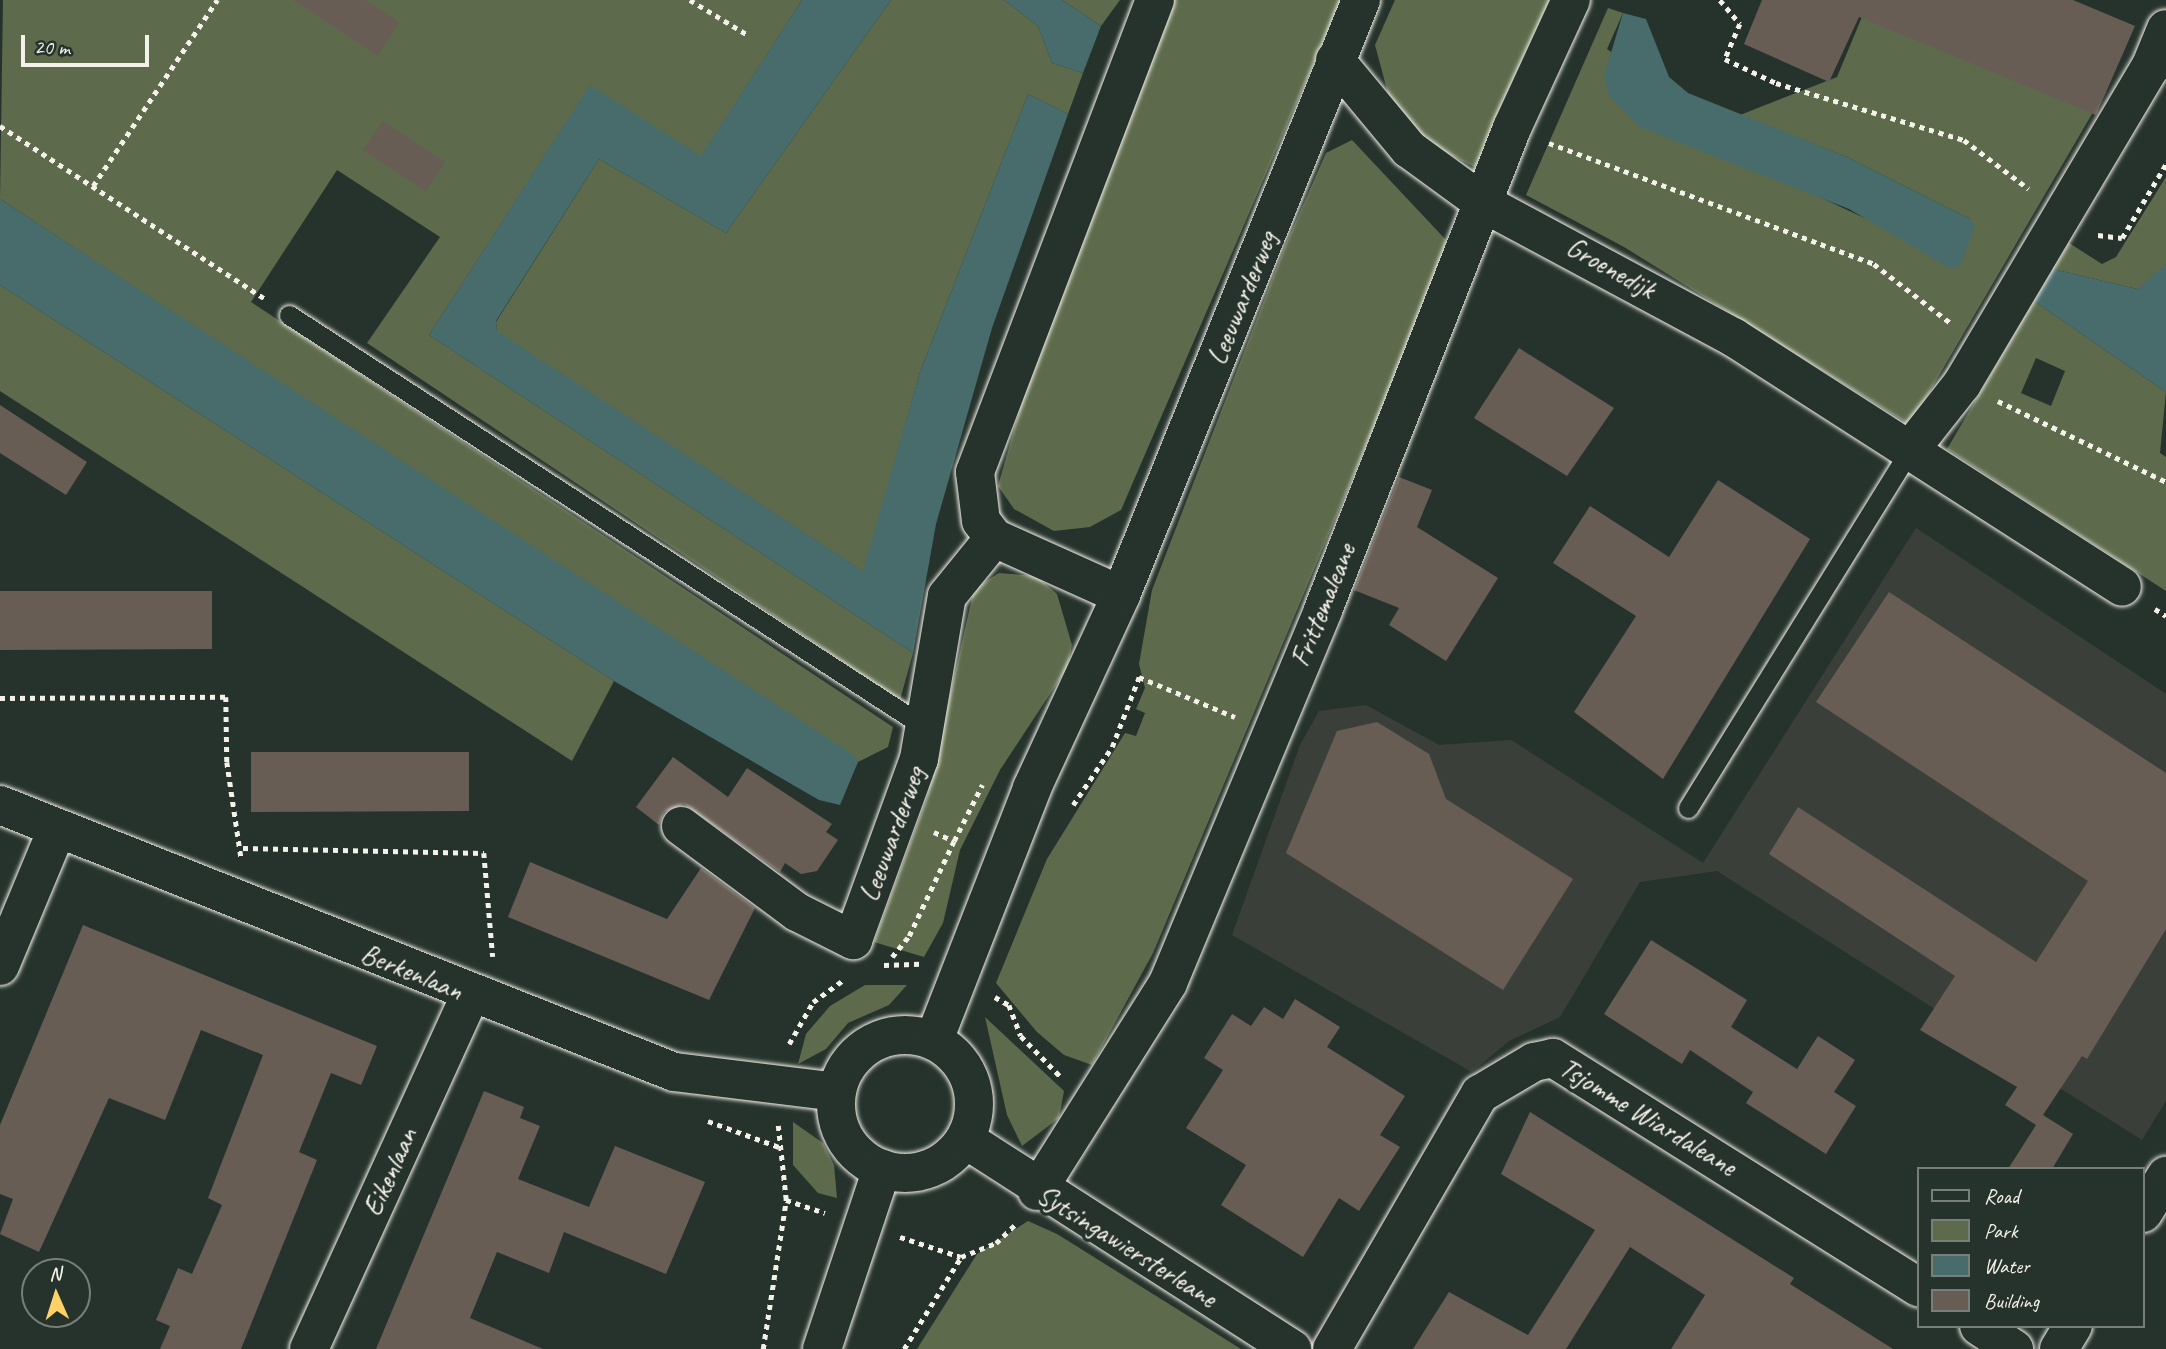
<!DOCTYPE html>
<style>
body{margin:0}
#map{position:relative;width:2166px;height:1349px;overflow:hidden;background:#26332d;font-family:Caveat,sans-serif}
div>[style]{position:absolute}
[style*='--x']{left:calc(var(--x)*1px);top:calc(var(--y)*1px);width:calc(var(--w)*1px);rotate:calc(var(--a)*1deg)}
.built>*{inset:0;background:#3a4039}
.green>*{inset:0;background:#5d6b4c}
.water>*{inset:0;background:#486c6b}
.building>*{inset:0;background:#685d54}
.path>*{height:4.5px;margin-top:-2.25px;transform-origin:0;background:repeating-linear-gradient(90deg,#f4f1e8 0 5px,transparent 0 10px)}
.roads{filter:drop-shadow(0 0 2px #f4f1e8) drop-shadow(0 0 2px #f4f1e8)}
.lane>*{height:19px;margin:-9.5px;padding:0 9.5px;transform-origin:9.5px;border-radius:9.5px;background:#26332d}
.street>*{height:38px;margin:-19px;padding:0 19px;transform-origin:19px;border-radius:19px;background:#26332d}
.secondary>*{height:38px;margin:-19px;padding:0 19px;transform-origin:19px;border-radius:19px;background:#26332d}
.secondary>.ring{margin:-19px;padding:0;box-sizing:content-box;background:none;border:38px solid #26332d;border-radius:50%}
span{translate:-50% -50%;white-space:nowrap;text-align:center;line-height:1.15;-webkit-text-stroke:7px #26332d;paint-order:stroke}
.street-label{font-size:28px;color:#f4f1e8}
.legend{position:absolute;left:1917px;top:1167px;width:228px;height:161px;box-sizing:border-box;background:#26332d;border:2px solid #787f78;margin:0;padding:9px 12px;list-style:none;font-size:21px;color:#f4f1e8}
.legend li{display:flex;align-items:center;gap:14px;height:35px}
.legend b{width:35px;border:2px solid #787f78}
.north{position:absolute;left:21px;top:1258px;width:70px;height:70px;box-sizing:border-box;background:#26332d;border:2px solid #787f78;border-radius:50%;rotate:357deg;font-size:19px;font-weight:700;line-height:28px;text-align:center;color:#f4f1e8}
.north::after{content:'';display:block;margin:auto;width:24px;height:32px;background:#ffd166;clip-path:polygon(50% 0,100% 100%,50% 72%,0 100%)}
.scale{position:absolute;left:21px;top:35px;width:128px;height:32px;box-sizing:border-box;border:4px solid #f4f1e8;border-top:0;padding-left:9px;font-size:21px;line-height:24px;white-space:nowrap;color:#f4f1e8;-webkit-text-stroke:5px #26332d;paint-order:stroke}
</style>
<div id="map">
<div class="built">
<div style="clip-path:polygon(1916px 528px,2166px 694px,2166px 1101px,2142px 1140px,1717px 871px,1640px 882px,1560px 1017px,1509px 1041px,1472px 1072px,1232px 935px,1300px 745px,1319px 711px,1366px 705px,1439px 745px,1511px 740px,1703px 863px)"></div>
</div>
<div class="green">
<div style="clip-path:polygon(3px 0,802px 0,701px 157px,590px 86px,429px 335px,913px 653px,900px 700px,367px 343px,440px 237px,337px 170px,251px 302px,893px 727px,888px 747px,858px 762px,0 199px)"></div>
<div style="clip-path:polygon(891px 0,1004px 0,1038px 26px,1052px 63px,1083px 73px,1068px 114px,1028px 94px,920px 372px,864px 572px,497px 332px,496px 322px,599px 159px,726px 233px)"></div>
<div style="clip-path:polygon(1062px 0,1120px 0,1101px 26px)"></div>
<div style="clip-path:polygon(1164px 0,1341px 0,1121px 510px,1090px 527px,1054px 531px,1014px 509px,998px 486px,1039px 342px)"></div>
<div style="clip-path:polygon(1395px 0,1552px 0,1478px 169px,1418px 138px,1389px 97px,1375px 45px)"></div>
<div style="clip-path:polygon(1869px 0,2106px 90px,1910px 425px,1624px 247px,1526px 195px,1608px 8px,1623px 13px,1607px 49px,1796px 186px,1903px 236px,1946px 266px,1970px 219px,1847px 157px,1740px 115px,1837px 77px)"></div>
<div style="clip-path:polygon(1352px 140px,1446px 240px,1444px 260px,1153px 953px,1092px 1065px,1064px 1055px,1037px 1032px,996px 983px,1047px 859px,1125px 733px,1136px 736px,1145px 713px,1136px 709px,1145px 688px,1139px 664px,1152px 590px,1285px 246px,1326px 153px)"></div>
<div style="clip-path:polygon(2166px 177px,2166px 264px,2158px 275px,2137px 289px,2053px 269px,2069px 243px,2102px 264px,2116px 257px)"></div>
<div style="clip-path:polygon(0 285px,614px 681px,572px 761px,0 391px)"></div>
<div style="clip-path:polygon(evenodd,2034px 301px,2166px 392px,2160px 453px,2166px 457px,2166px 591px,1947px 449px,2034px 301px,2036px 358px,2065px 371px,2051px 406px,2021px 393px,2036px 358px)"></div>
<div style="clip-path:polygon(999px 573px,1036px 576px,1057px 594px,1072px 645px,1067px 668px,1000px 770px,960px 850px,943px 923px,924px 957px,874px 942px,927px 798px,974px 589px)"></div>
<div style="clip-path:polygon(865px 985px,907px 985px,889px 1005px,848px 1023px,826px 1049px,798px 1064px,806px 1034px,830px 1006px)"></div>
<div style="clip-path:polygon(985px 1017px,1064px 1091px,1059px 1118px,1022px 1146px,1007px 1115px)"></div>
<div style="clip-path:polygon(793px 1122px,823px 1143px,834px 1165px,837px 1198px,818px 1193px,793px 1165px)"></div>
<div style="clip-path:polygon(1028px 1221px,1057px 1234px,1241px 1349px,917px 1349px,977px 1254px)"></div>
</div>
<div class="water">
<div style="clip-path:polygon(802px 0,891px 0,726px 233px,599px 159px,496px 321px,497px 331px,863px 571px,920px 372px,1028px 94px,1068px 114px,992px 328px,936px 524px,913px 653px,429px 335px,590px 85px,701px 156px)"></div>
<div style="clip-path:polygon(1004px 0,1062px 0,1101px 26px,1083px 73px,1052px 63px,1038px 26px)"></div>
<div style="clip-path:polygon(1623px 13px,1646px 19px,1669px 77px,1688px 93px,1847px 157px,1970px 219px,1975px 227px,1962px 261px,1956px 269px,1946px 266px,1849px 209px,1640px 127px,1609px 96px,1604px 76px)"></div>
<div style="clip-path:polygon(0 199px,852px 754px,858px 762px,840px 805px,819px 800px,614px 681px,0 285px)"></div>
<div style="clip-path:polygon(2166px 264px,2166px 392px,2034px 301px,2053px 269px,2137px 289px)"></div>
</div>
<div class="building">
<div style="clip-path:polygon(293px 0,365px 0,399px 22px,378px 56px)"></div>
<div style="clip-path:polygon(1762px 0,2073px 0,2135px 26px,2096px 115px,1859px 17px,1829px 82px,1744px 44px)"></div>
<div style="clip-path:polygon(383px 121px,445px 162px,426px 191px,363px 150px)"></div>
<div style="clip-path:polygon(1519px 348px,1614px 408px,1567px 476px,1474px 418px)"></div>
<div style="clip-path:polygon(0 405px,87px 462px,66px 495px,0 453px)"></div>
<div style="clip-path:polygon(1399px 477px,1432px 490px,1417px 527px,1498px 578px,1446px 661px,1389px 625px,1399px 608px,1354px 590px)"></div>
<div style="clip-path:polygon(1718px 480px,1810px 539px,1663px 779px,1574px 712px,1636px 616px,1553px 563px,1590px 506px,1669px 557px)"></div>
<div style="clip-path:polygon(0 591px,212px 591px,212px 649px,0 650px)"></div>
<div style="clip-path:polygon(1889px 592px,2166px 773px,2166px 929px,2087px 1059px,2082px 1056px,2043px 1115px,2073px 1134px,2052px 1169px,2008px 1169px,2036px 1125px,2005px 1105px,2017px 1087px,1920px 1030px,1955px 976px,1769px 854px,1798px 807px,2036px 962px,2088px 881px,1816px 702px)"></div>
<div style="clip-path:polygon(1377px 722px,1429px 754px,1446px 799px,1573px 879px,1503px 990px,1286px 853px,1337px 731px)"></div>
<div style="clip-path:polygon(251px 752px,469px 752px,469px 811px,251px 812px)"></div>
<div style="clip-path:polygon(673px 757px,728px 797px,747px 768px,832px 824px,826px 832px,838px 840px,817px 871px,801px 874px,785px 863px,780px 872px,684px 804px,664px 812px,659px 825px,636px 807px)"></div>
<div style="clip-path:polygon(530px 862px,667px 919px,701px 868px,755px 908px,709px 1000px,508px 917px)"></div>
<div style="clip-path:polygon(83px 925px,377px 1046px,361px 1085px,331px 1073px,299px 1152px,317px 1160px,241px 1349px,160px 1349px,170px 1326px,156px 1320px,178px 1268px,192px 1274px,222px 1205px,208px 1198px,263px 1055px,201px 1030px,165px 1120px,109px 1098px,39px 1252px,0 1234px,13px 1199px,0 1194px,0 1125px)"></div>
<div style="clip-path:polygon(1651px 940px,1747px 1000px,1731px 1027px,1797px 1069px,1818px 1036px,1855px 1060px,1834px 1092px,1856px 1106px,1826px 1154px,1746px 1103px,1753px 1092px,1690px 1050px,1682px 1064px,1604px 1014px)"></div>
<div style="clip-path:polygon(1295px 999px,1340px 1027px,1327px 1047px,1405px 1096px,1380px 1135px,1400px 1147px,1359px 1211px,1339px 1198px,1303px 1257px,1221px 1205px,1246px 1165px,1186px 1128px,1223px 1070px,1204px 1058px,1232px 1014px,1251px 1026px,1264px 1007px,1283px 1019px)"></div>
<div style="clip-path:polygon(484px 1091px,524px 1107px,520px 1118px,540px 1126px,518px 1179px,589px 1207px,615px 1146px,705px 1182px,666px 1274px,564px 1232px,549px 1273px,497px 1252px,470px 1318px,543px 1349px,376px 1349px)"></div>
<div style="clip-path:polygon(1530px 1112px,1794px 1278px,1790px 1284px,1893px 1349px,1671px 1349px,1705px 1295px,1630px 1247px,1566px 1349px,1413px 1349px,1449px 1292px,1528px 1335px,1595px 1230px,1501px 1174px)"></div>
</div>
<div class="path">
<div style="--x:690;--y:0;--w:68;--a:31.1"></div>
<div style="--x:1720;--y:0;--w:31;--a:50"></div>
<div style="--x:1740;--y:24;--w:38;--a:113"></div>
<div style="--x:1725;--y:59;--w:56;--a:25.2"></div>
<div style="--x:1776;--y:83;--w:196;--a:16.9"></div>
<div style="--x:1964;--y:140;--w:81;--a:37"></div>
<div style="--x:0;--y:126;--w:316;--a:33.1"></div>
<div style="--x:1549;--y:143;--w:347;--a:20.4"></div>
<div style="--x:1874;--y:264;--w:98;--a:37.6"></div>
<div style="--x:93;--y:186;--w:224;--a:-56.3"></div>
<div style="--x:2098;--y:235;--w:24;--a:7"></div>
<div style="--x:2122;--y:238;--w:86;--a:-59.3"></div>
<div style="--x:1998;--y:401;--w:187;--a:25.7"></div>
<div style="--x:2155;--y:609;--w:13;--a:32"></div>
<div style="--x:0;--y:698;--w:226;--a:-0.3"></div>
<div style="--x:226;--y:697;--w:65;--a:89.1"></div>
<div style="--x:227;--y:762;--w:96;--a:81.6"></div>
<div style="--x:1073;--y:805;--w:70;--a:-56.1"></div>
<div style="--x:1112;--y:747;--w:75;--a:-68.9"></div>
<div style="--x:1139;--y:677;--w:104;--a:22.6"></div>
<div style="--x:934;--y:832;--w:22;--a:24"></div>
<div style="--x:954;--y:841;--w:63;--a:-63.4"></div>
<div style="--x:243;--y:848;--w:241;--a:1.2"></div>
<div style="--x:484;--y:853;--w:104;--a:85.1"></div>
<div style="--x:892;--y:957;--w:27;--a:-51"></div>
<div style="--x:909;--y:936;--w:105;--a:-64.7"></div>
<div style="--x:884;--y:965;--w:36;--a:-2"></div>
<div style="--x:995;--y:997;--w:16;--a:30"></div>
<div style="--x:1009;--y:1005;--w:33;--a:69"></div>
<div style="--x:1021;--y:1036;--w:57;--a:45.7"></div>
<div style="--x:789;--y:1044;--w:48;--a:-60.3"></div>
<div style="--x:813;--y:1002;--w:37;--a:-36"></div>
<div style="--x:708;--y:1121;--w:76;--a:20.1"></div>
<div style="--x:786;--y:1200;--w:41;--a:18.4"></div>
<div style="--x:900;--y:1237;--w:64;--a:18.2"></div>
<div style="--x:763;--y:1349;--w:151;--a:-81.2"></div>
<div style="--x:786;--y:1200;--w:75;--a:-96.1"></div>
<div style="--x:904;--y:1349;--w:108;--a:-58.2"></div>
<div style="--x:961;--y:1257;--w:38;--a:-22"></div>
<div style="--x:996;--y:1243;--w:28;--a:-44"></div>
</div>
<div class="roads">
<div class="lane">
<div style="--x:289;--y:315;--w:758;--a:32.94"></div>
<div style="--x:1688;--y:808;--w:421;--a:-58.2"></div>
</div>
<div class="street">
<div style="--x:1335;--y:60;--w:116;--a:50.3"></div>
<div style="--x:1409;--y:149;--w:92;--a:36.1"></div>
<div style="--x:1483;--y:203;--w:284;--a:28.2"></div>
<div style="--x:1733;--y:337;--w:462;--a:32.7"></div>
<div style="--x:1910;--y:450;--w:84;--a:-51.8"></div>
<div style="--x:1962;--y:384;--w:368;--a:-59.3"></div>
<div style="--x:2150;--y:68;--w:42;--a:-67.7"></div>
<div style="--x:1121;--y:595;--w:139;--a:-155.8"></div>
<div style="--x:994;--y:538;--w:21;--a:-127"></div>
<div style="--x:981;--y:521;--w:49;--a:-97"></div>
<div style="--x:975;--y:472;--w:505;--a:-69.13"></div>
<div style="--x:681;--y:826;--w:144;--a:36.6"></div>
<div style="--x:797;--y:912;--w:63;--a:26.6"></div>
<div style="--x:853;--y:940;--w:193;--a:-70"></div>
<div style="--x:919;--y:759;--w:165;--a:-80.3"></div>
<div style="--x:947;--y:596;--w:75;--a:-51"></div>
<div style="--x:0;--y:966;--w:148;--a:-67.4"></div>
<div style="--x:1037;--y:1191;--w:246;--a:-57.8"></div>
<div style="--x:1168;--y:983;--w:404;--a:-67.4"></div>
<div style="--x:1323;--y:610;--w:518;--a:-68.59"></div>
<div style="--x:1512;--y:128;--w:141;--a:-65.3"></div>
<div style="--x:1979;--y:1326;--w:42;--a:33.3"></div>
<div style="--x:309;--y:1349;--w:389;--a:-65.5"></div>
<div style="--x:1332;--y:1349;--w:295;--a:-59.9"></div>
<div style="--x:1480;--y:1094;--w:63;--a:-30.7"></div>
<div style="--x:1534;--y:1062;--w:19;--a:-12"></div>
<div style="--x:1553;--y:1058;--w:432;--a:32.1"></div>
</div>
<div class="secondary">
<div style="--x:0;--y:805;--w:725;--a:21.61"></div>
<div style="--x:674;--y:1072;--w:163;--a:7"></div>
<div class="ring" style="left:836px;top:1035px;width:100px;height:100px"></div>
<div style="--x:934;--y:1040;--w:270;--a:-68.7"></div>
<div style="--x:1032;--y:788;--w:213;--a:-65.2"></div>
<div style="--x:1121;--y:595;--w:642;--a:-68.03"></div>
<div style="--x:965;--y:1139;--w:389;--a:32.7"></div>
<div style="--x:2143;--y:1213;--w:44;--a:-58.1"></div>
<div style="--x:822;--y:1349;--w:190;--a:-71.6"></div>
<div style="--x:2059;--y:1349;--w:27;--a:-59"></div>
</div>
</div>
<div class="street-label">
<span style="left:1611px;top:268px;rotate:29deg">Groenedijk</span>
<span style="left:1242px;top:298px;rotate:-68deg">Leeuwarderweg</span>
<span style="left:1323px;top:605px;rotate:-68deg">Frittemaleane</span>
<span style="left:892px;top:834px;rotate:-70deg">Leeuwarderweg</span>
<span style="left:412px;top:972px;rotate:22deg">Berkenlaan</span>
<span style="left:1648px;top:1117px;rotate:31deg">Tsjomme Wiardaleane</span>
<span style="left:390px;top:1172px;rotate:-66deg">Eikenlaan</span>
<span style="left:1127px;top:1246px;rotate:32deg">Sytsingawiersterleane</span>
</div>
<ul class="legend">
<li><b style="height:9px;background:#26332d"></b>Road</li>
<li><b style="height:19px;background:#5d6b4c"></b>Park</li>
<li><b style="height:19px;background:#486c6b"></b>Water</li>
<li><b style="height:19px;background:#685d54"></b>Building</li>
</ul>
<div class="north">N</div>
<div class="scale">20 m</div>
</div>
